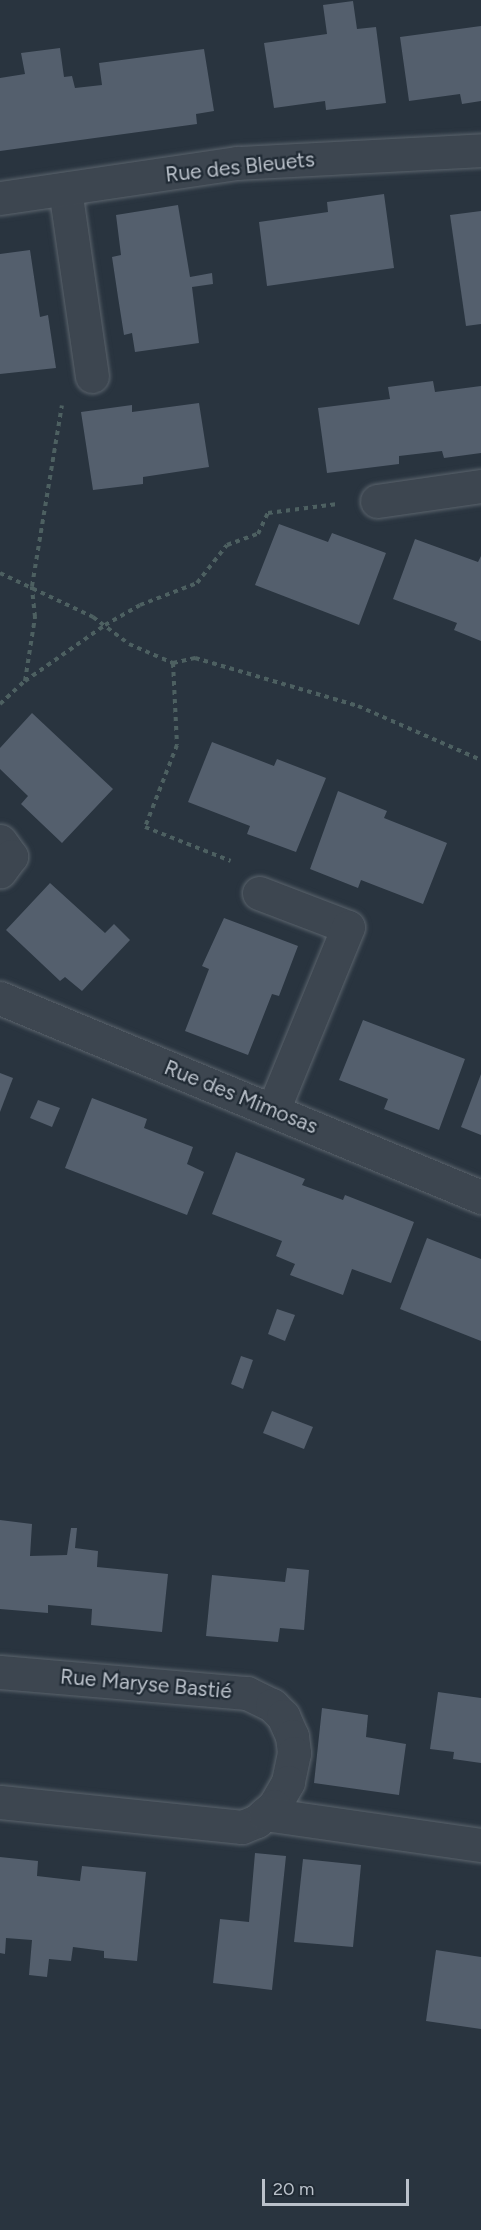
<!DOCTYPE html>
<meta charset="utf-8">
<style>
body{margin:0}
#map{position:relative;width:481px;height:2230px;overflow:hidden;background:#29343f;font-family:Figtree,sans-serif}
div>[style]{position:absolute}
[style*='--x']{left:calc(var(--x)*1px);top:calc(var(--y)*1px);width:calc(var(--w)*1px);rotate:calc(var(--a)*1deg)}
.building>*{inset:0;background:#545f6d}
.path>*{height:4px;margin-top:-2px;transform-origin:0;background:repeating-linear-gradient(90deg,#4d6061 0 4.5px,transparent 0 9px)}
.roads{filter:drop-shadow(0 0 2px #5b646d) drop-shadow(0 0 2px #5b646d)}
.minor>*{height:33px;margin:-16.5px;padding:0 16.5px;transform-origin:16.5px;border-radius:16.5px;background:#3d4650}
span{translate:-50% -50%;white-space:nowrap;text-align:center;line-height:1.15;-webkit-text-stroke:4.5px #212b35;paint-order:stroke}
.street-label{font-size:21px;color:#bac1ca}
.scale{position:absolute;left:262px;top:2179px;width:147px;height:27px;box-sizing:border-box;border:3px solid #bac1ca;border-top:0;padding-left:8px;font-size:18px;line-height:21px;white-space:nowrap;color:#bac1ca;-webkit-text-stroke:4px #212b35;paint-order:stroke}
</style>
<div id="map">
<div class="building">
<div style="clip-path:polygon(353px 1px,357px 29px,376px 27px,386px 103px,326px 110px,325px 101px,274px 108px,264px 43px,327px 34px,323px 5px)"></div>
<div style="clip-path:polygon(481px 26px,481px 101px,462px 104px,460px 94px,409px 101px,400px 37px)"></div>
<div style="clip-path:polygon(60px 48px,64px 77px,72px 76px,75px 88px,102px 85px,99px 63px,204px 49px,214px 111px,196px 114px,197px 124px,0 151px,0 78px,25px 74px,21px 53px)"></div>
<div style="clip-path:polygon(384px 194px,394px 268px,267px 286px,259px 222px,328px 212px,327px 202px)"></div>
<div style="clip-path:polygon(178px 205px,190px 277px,212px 273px,213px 284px,192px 287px,199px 343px,135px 352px,132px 333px,124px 335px,118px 297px,112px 257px,121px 255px,116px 215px)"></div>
<div style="clip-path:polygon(481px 211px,481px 324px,466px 326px,450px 215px)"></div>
<div style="clip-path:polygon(30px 250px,40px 317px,48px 315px,56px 368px,0 374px,0 254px)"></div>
<div style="clip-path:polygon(433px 381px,435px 392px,481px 386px,481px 453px,444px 458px,442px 451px,399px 456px,399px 464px,327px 473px,318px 408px,390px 399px,388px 387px)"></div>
<div style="clip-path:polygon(199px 403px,209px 467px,143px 477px,143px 484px,93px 490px,81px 412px,132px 405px,132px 412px)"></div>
<div style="clip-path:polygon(279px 524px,328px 542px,332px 533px,386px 553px,359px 625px,255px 585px)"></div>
<div style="clip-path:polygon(415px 539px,478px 562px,481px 556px,481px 641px,454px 630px,457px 623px,393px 599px)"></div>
<div style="clip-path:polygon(32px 713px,113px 789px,62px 843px,21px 804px,28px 796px,0 769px,0 748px)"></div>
<div style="clip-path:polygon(212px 742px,274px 766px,277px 759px,326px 778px,296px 852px,247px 834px,250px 826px,188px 802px)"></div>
<div style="clip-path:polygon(338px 791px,387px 811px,384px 818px,447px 843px,423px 904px,361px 880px,358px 888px,310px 869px)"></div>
<div style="clip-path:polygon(50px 883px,105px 933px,114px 924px,130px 940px,82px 991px,65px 977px,60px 981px,6px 930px)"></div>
<div style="clip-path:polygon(224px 918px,298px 946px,279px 996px,272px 994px,248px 1055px,185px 1031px,209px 969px,202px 966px)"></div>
<div style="clip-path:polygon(363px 1020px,465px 1059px,439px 1130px,384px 1109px,388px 1099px,339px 1080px)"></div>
<div style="clip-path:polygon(0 1073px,13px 1078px,0 1112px)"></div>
<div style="clip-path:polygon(481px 1074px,481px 1135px,461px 1127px)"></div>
<div style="clip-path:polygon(92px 1098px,147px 1119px,144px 1128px,193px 1147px,187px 1164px,204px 1172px,187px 1215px,65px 1168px)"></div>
<div style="clip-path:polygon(38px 1100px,60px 1108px,52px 1127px,30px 1118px)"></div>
<div style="clip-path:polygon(236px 1152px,305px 1179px,302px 1185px,343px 1200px,345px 1195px,414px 1222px,391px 1283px,352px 1269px,343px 1295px,290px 1275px,295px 1264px,276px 1256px,282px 1241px,212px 1214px)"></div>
<div style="clip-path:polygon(427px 1238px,481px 1259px,481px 1341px,400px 1309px)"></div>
<div style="clip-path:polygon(277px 1309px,295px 1315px,285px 1341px,268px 1334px)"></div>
<div style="clip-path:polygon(241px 1356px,253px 1360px,243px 1389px,231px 1384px)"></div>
<div style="clip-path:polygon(272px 1411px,313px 1427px,304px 1449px,263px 1433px)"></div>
<div style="clip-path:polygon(0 1520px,32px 1524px,30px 1556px,67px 1555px,71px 1528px,77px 1528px,75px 1548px,98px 1551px,97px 1567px,168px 1574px,162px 1632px,91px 1625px,92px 1609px,48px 1605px,48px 1613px,0 1609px)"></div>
<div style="clip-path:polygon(287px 1568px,309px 1570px,304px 1630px,280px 1628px,278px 1642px,206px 1636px,212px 1575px,285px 1582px)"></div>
<div style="clip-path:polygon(438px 1692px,481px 1698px,481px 1763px,453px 1759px,454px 1752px,430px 1749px)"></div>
<div style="clip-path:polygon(322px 1708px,368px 1715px,366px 1737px,406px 1744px,399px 1795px,314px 1783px)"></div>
<div style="clip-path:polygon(255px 1853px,286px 1856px,272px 1990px,213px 1983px,220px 1919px,249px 1922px)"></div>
<div style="clip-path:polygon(0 1857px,38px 1861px,37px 1876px,80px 1881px,82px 1866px,146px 1872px,137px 1961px,104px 1958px,104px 1951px,73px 1947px,71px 1961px,49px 1959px,47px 1977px,29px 1975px,32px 1940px,6px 1938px,5px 1954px,0 1953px)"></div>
<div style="clip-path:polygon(303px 1859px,361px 1865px,353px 1947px,294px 1942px)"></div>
<div style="clip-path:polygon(436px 1950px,481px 1957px,481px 2029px,426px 2021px)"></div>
</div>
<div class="path">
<div style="--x:0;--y:573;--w:103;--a:25.3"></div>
<div style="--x:93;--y:617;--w:45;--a:36.9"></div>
<div style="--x:129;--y:644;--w:48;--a:23.4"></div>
<div style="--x:173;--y:663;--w:23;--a:-13"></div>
<div style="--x:195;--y:658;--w:170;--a:16.4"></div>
<div style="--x:358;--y:706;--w:134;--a:23.7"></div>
<div style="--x:173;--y:663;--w:82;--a:87.2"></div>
<div style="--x:177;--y:745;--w:88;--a:111.3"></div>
<div style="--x:145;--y:827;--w:92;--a:21.6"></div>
<div style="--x:25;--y:681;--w:65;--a:-81.1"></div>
<div style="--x:35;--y:617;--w:31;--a:-96"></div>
<div style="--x:32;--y:586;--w:183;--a:-80.6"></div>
<div style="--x:0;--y:704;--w:34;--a:-43"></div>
<div style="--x:25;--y:681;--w:98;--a:-35"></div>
<div style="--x:105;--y:625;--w:40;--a:-29.7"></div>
<div style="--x:140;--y:605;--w:61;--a:-21.1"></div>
<div style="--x:197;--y:583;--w:48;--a:-51.7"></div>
<div style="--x:227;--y:545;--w:33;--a:-20"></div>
<div style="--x:258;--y:534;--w:23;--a:-65"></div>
<div style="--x:268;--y:513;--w:70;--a:-7.4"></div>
</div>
<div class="roads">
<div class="minor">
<div style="--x:65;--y:189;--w:189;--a:81.8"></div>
<div style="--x:0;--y:198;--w:240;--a:-8.4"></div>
<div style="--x:237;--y:163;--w:244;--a:-3"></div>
<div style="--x:377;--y:501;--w:105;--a:-8.2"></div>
<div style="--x:0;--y:841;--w:19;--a:54"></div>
<div style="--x:11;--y:856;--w:19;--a:126"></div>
<div style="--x:259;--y:893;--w:95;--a:20.9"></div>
<div style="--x:348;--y:927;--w:198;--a:112.3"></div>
<div style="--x:0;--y:998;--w:521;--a:22.48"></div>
<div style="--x:0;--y:1672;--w:248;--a:4.9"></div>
<div style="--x:247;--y:1693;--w:28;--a:26"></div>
<div style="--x:272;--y:1705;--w:16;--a:45"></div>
<div style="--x:283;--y:1716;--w:22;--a:66"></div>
<div style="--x:292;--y:1736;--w:17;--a:83"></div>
<div style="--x:294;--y:1753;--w:30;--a:102"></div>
<div style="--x:288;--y:1782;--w:28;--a:120"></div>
<div style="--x:274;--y:1806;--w:23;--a:139"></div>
<div style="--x:257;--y:1821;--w:16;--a:158"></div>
<div style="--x:242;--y:1827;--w:243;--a:-174.1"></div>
<div style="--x:265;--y:1814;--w:218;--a:8.2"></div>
</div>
</div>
<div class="street-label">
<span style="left:240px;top:167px;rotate:-6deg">Rue des Bleuets</span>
<span style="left:241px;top:1097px;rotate:22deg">Rue des Mimosas</span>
<span style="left:146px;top:1684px;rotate:5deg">Rue Maryse Bastié</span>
</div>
<div class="scale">20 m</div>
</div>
